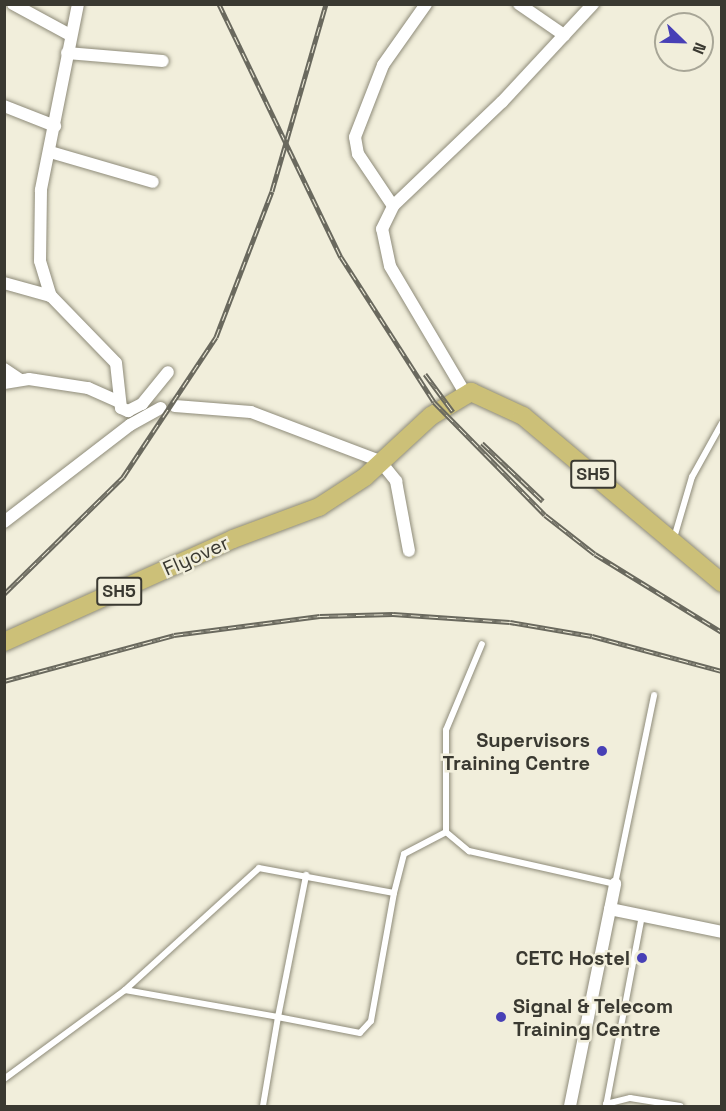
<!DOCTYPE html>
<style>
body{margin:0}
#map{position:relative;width:726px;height:1111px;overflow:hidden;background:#f1eedb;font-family:"Space Grotesk",sans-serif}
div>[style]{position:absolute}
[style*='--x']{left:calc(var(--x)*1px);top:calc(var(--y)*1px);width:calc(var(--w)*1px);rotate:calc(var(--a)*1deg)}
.roads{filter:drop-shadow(0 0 2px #8e8b79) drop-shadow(0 0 2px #8e8b79)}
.lane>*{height:6px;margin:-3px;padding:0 3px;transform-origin:3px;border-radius:3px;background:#fff}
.street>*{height:12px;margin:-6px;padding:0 6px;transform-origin:6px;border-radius:6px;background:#fff}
.primary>*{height:18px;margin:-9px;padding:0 9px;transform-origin:9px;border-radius:9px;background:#ccc078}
.rail>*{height:5px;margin-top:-2.5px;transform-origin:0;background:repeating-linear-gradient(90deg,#f1eedb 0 9px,#6a695e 0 18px);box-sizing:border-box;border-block:2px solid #6a695e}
.dots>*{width:16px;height:16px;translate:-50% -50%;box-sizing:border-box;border:3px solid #f1eedb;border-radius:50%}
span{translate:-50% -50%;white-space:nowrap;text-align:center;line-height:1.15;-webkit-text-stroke:5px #f1eedb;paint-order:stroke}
.shield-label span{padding:2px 4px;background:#f1eedb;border:2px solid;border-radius:4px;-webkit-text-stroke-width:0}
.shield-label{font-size:18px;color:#3a3931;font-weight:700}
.street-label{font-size:20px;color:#3a3931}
.poi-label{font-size:20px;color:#3a3931;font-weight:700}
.right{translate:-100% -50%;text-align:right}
.left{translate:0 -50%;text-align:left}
.frame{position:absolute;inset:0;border:6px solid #3a3931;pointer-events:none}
.north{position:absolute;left:654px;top:12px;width:60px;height:60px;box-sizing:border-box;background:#f1eedb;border:2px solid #a8a697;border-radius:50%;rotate:113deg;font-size:16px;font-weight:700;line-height:24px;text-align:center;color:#3a3931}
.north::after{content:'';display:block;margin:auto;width:21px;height:27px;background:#4840b6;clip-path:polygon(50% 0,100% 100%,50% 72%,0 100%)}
</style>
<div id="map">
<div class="roads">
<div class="lane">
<div style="--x:674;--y:538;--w:64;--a:-73.6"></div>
<div style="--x:692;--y:477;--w:62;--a:-60.9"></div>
<div style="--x:446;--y:832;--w:102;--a:-90"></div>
<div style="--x:446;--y:730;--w:93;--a:-67.3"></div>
<div style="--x:394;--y:893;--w:40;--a:-75.6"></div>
<div style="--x:404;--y:854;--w:47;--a:-27.6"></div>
<div style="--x:446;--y:832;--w:30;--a:40"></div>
<div style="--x:469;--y:851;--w:150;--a:12.7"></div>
<div style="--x:615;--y:884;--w:193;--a:-78.3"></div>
<div style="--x:125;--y:990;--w:181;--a:-42.3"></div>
<div style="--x:259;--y:868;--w:137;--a:10.5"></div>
<div style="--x:394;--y:893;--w:130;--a:100.2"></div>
<div style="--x:371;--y:1021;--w:16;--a:133"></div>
<div style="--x:360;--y:1033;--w:84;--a:-169"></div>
<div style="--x:278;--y:1017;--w:90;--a:99.6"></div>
<div style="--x:4;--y:1079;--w:150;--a:-36.3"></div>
<div style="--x:125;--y:990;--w:155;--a:10"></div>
<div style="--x:278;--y:1017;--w:145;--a:-78.8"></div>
<div style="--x:606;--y:1104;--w:25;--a:-14"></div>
<div style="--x:630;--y:1098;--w:51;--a:9.1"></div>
<div style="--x:606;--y:1106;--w:193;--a:-79.3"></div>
</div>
<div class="street">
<div style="--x:13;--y:4;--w:65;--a:28.5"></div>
<div style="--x:78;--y:4;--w:190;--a:101.3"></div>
<div style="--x:41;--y:190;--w:71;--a:90.8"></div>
<div style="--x:40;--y:261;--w:37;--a:73"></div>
<div style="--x:51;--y:296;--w:93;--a:45.9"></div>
<div style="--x:116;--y:363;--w:45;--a:83.7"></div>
<div style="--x:121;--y:408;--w:8;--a:23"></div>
<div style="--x:128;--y:411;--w:16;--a:-27"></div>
<div style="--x:142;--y:404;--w:41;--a:-50.9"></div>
<div style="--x:519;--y:4;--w:55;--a:34.6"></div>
<div style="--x:67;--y:53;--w:96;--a:4.8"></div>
<div style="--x:4;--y:106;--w:55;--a:21.4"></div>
<div style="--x:50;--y:152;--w:107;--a:16.2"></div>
<div style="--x:393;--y:206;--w:63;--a:-123.9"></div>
<div style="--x:358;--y:154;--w:17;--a:-100"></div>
<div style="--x:355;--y:137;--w:77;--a:-68.7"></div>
<div style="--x:383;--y:65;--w:75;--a:-54.8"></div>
<div style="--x:4;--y:283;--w:49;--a:15.5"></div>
<div style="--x:4;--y:369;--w:18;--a:34"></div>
<div style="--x:4;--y:383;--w:25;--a:-9"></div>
<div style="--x:29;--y:379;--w:60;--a:8.7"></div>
<div style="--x:88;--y:388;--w:32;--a:24"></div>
<div style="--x:465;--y:393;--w:147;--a:-120.6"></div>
<div style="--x:390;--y:266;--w:38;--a:-102"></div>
<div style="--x:382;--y:229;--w:25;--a:-64"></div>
<div style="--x:393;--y:206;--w:151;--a:-43.7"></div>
<div style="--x:502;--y:102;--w:134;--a:-47.1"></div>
<div style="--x:175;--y:406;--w:76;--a:4.5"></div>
<div style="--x:251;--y:412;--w:138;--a:20.8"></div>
<div style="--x:380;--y:461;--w:26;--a:51"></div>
<div style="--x:396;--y:481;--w:71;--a:79.5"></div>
<div style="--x:4;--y:522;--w:159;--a:-37.6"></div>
<div style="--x:130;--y:425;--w:35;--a:-29"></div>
<div style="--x:610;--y:909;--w:114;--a:11.6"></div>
<div style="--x:570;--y:1106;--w:227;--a:-78.5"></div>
</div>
<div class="primary">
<div style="--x:4;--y:642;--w:251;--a:-24.2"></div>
<div style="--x:233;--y:539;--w:92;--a:-20.4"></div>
<div style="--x:319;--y:507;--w:55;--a:-33.1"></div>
<div style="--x:365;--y:477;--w:90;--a:-42.7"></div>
<div style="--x:431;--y:416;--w:47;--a:-31"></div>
<div style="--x:471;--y:392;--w:57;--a:24.8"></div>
<div style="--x:523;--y:416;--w:260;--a:40"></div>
</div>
</div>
<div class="rail">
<div style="--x:219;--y:4;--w:281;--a:64.3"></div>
<div style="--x:341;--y:257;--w:172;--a:57.3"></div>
<div style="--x:434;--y:402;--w:158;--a:45.5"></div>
<div style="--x:545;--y:515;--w:63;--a:38"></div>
<div style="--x:595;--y:554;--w:149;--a:31.6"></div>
<div style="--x:425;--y:374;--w:47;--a:53.6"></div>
<div style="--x:482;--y:443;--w:84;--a:43.6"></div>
<div style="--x:4;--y:594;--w:167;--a:-44.5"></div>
<div style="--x:123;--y:477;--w:168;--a:-56.4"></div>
<div style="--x:216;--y:337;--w:156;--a:-69"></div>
<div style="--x:272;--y:191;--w:195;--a:-73.9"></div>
<div style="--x:4;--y:681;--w:176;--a:-15.1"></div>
<div style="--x:174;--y:635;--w:147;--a:-7.4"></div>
<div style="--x:320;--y:616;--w:73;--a:-1.6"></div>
<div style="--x:393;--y:614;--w:117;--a:3.9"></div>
<div style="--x:510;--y:622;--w:83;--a:9.7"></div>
<div style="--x:592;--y:636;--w:135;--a:15.1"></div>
</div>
<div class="dots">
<div style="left:602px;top:751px;background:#4840b6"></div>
<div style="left:642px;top:958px;background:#4840b6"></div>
<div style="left:501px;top:1017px;background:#4840b6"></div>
</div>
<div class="shield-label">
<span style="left:593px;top:474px">SH5</span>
<span style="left:119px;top:591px">SH5</span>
</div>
<div class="street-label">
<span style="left:196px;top:556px;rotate:-24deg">Flyover</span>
</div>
<div class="poi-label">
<span class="right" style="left:590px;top:752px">Supervisors<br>Training Centre</span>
<span class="right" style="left:630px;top:958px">CETC Hostel</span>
<span class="left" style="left:513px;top:1018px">Signal &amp; Telecom<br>Training Centre</span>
</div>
<div class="frame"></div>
<div class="north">N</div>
</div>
